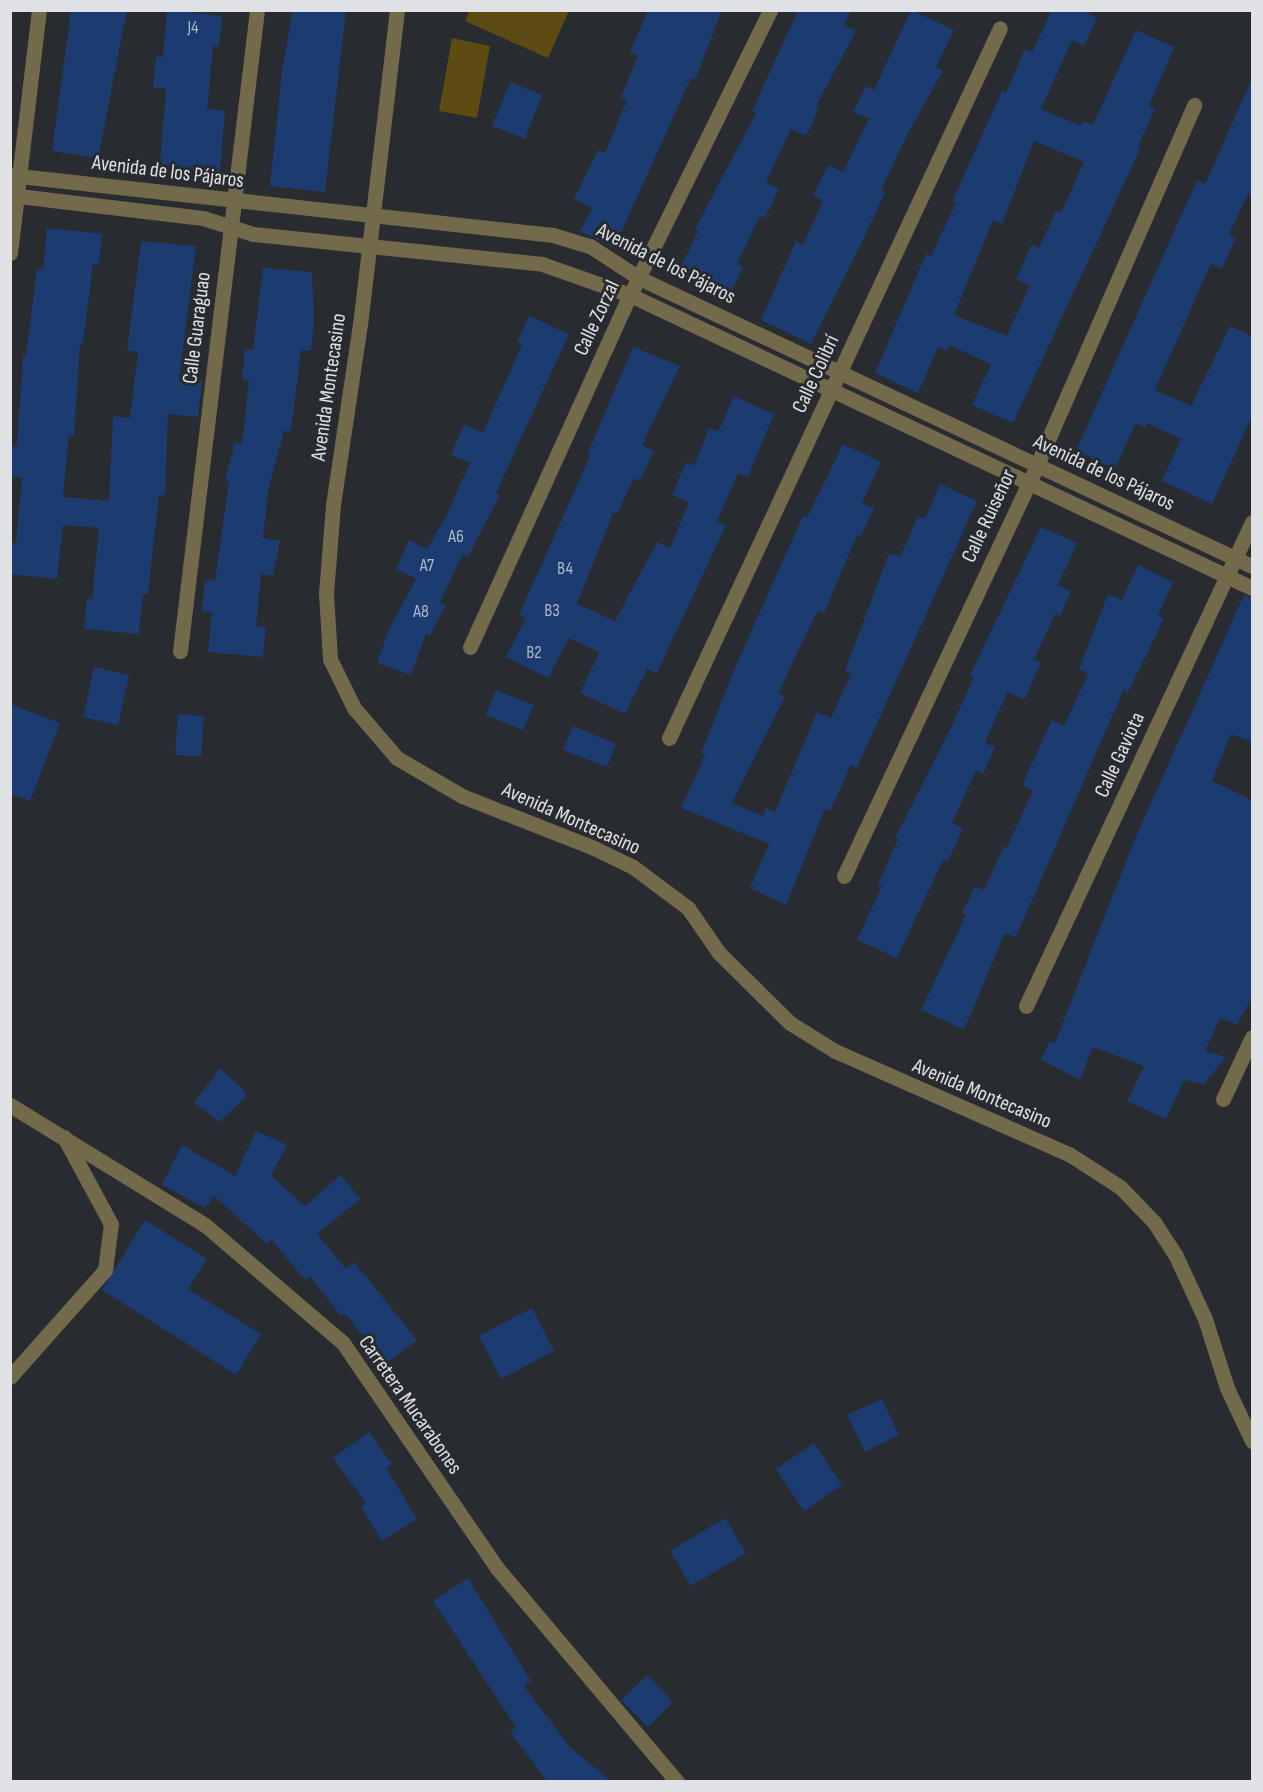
<!DOCTYPE html>
<meta charset="utf-8">
<style>
body{margin:0}
#map{position:relative;width:1263px;height:1792px;overflow:hidden;background:#282b30;font-family:"Sofia Sans Condensed",sans-serif}
div>[style]{position:absolute}
[style*='--x']{left:calc(var(--x)*1px);top:calc(var(--y)*1px);width:calc(var(--w)*1px);rotate:calc(var(--a)*1deg)}
.green>*{inset:0;background:#5d4c11}
.building>*{inset:0;background:#1b3b71}
.minor>*{height:15px;margin:-7.5px;padding:0 7.5px;transform-origin:7.5px;border-radius:7.5px;background:#73694b}
span{translate:-50% -50%;white-space:nowrap;text-align:center;line-height:1.15;-webkit-text-stroke:6px #282b30;paint-order:stroke}
.number-label{font-size:18px;color:#aeb8c7}
.number-label span{-webkit-text-stroke-width:0}
.street-label{font-size:21px;color:#dfe1e4}
.frame{position:absolute;inset:0;border:12px solid #dfe1e4;pointer-events:none}
</style>
<div id="map">
<div class="green">
<div style="clip-path:polygon(470px 10px,569px 10px,569px 11px,548px 58px,465px 21px)"></div>
<div style="clip-path:polygon(452px 38px,490px 46px,477px 118px,439px 111px)"></div>
</div>
<div class="building">
<div style="clip-path:polygon(71px 10px,127px 10px,98px 158px,52px 151px)"></div>
<div style="clip-path:polygon(167px 10px,222px 16px,219px 46px,213px 46px,207px 109px,225px 111px,219px 182px,159px 176px,166px 89px,153px 88px,156px 57px,163px 57px)"></div>
<div style="clip-path:polygon(293px 10px,346px 10px,325px 192px,270px 186px,282px 70px)"></div>
<div style="clip-path:polygon(648px 10px,722px 10px,695px 80px,691px 78px,614px 248px,580px 231px,592px 208px,574px 199px,598px 150px,605px 153px,627px 100px,621px 97px,638px 56px,630px 52px)"></div>
<div style="clip-path:polygon(798px 10px,851px 10px,844px 25px,856px 31px,816px 106px,819px 108px,806px 136px,791px 129px,766px 182px,779px 189px,765px 218px,760px 216px,737px 264px,743px 267px,729px 297px,678px 273px,698px 231px,695px 229px,756px 113px,752px 111px)"></div>
<div style="clip-path:polygon(911px 10px,954px 30px,936px 67px,943px 71px,906px 137px,881px 190px,885px 192px,866px 234px,811px 344px,761px 320px,796px 241px,803px 245px,823px 201px,813px 196px,828px 165px,843px 172px,869px 119px,853px 112px,866px 86px,874px 90px)"></div>
<div style="clip-path:polygon(evenodd,1052px 10px,1082px 10px,1097px 18px,1084px 46px,1072px 40px,1041px 109px,1081px 126px,1083px 121px,1093px 125px,1136px 30px,1174px 47px,1149px 106px,1155px 109px,1138px 146px,1141px 147px,1013px 423px,972px 405px,991px 364px,949px 345px,947px 351px,938px 347px,918px 393px,875px 373px,926px 254px,931px 256px,956px 203px,952px 202px,1002px 91px,1006px 93px,1025px 49px,1032px 52px,1052px 10px,1034px 141px,1084px 162px,1061px 213px,1056px 211px,1039px 248px,1032px 244px,1016px 279px,1030px 285px,1007px 336px,954px 315px,993px 220px,1002px 224px,1034px 141px)"></div>
<div style="clip-path:polygon(1252px 78px,1252px 197px,1248px 194px,1229px 234px,1236px 238px,1222px 269px,1211px 264px,1155px 390px,1191px 406px,1230px 326px,1252px 336px,1252px 416px,1212px 504px,1162px 481px,1181px 439px,1147px 423px,1145px 428px,1136px 423px,1115px 469px,1076px 451px,1197px 180px,1205px 184px)"></div>
<div style="clip-path:polygon(510px 82px,542px 95px,525px 139px,492px 126px)"></div>
<div style="clip-path:polygon(47px 228px,102px 234px,99px 265px,93px 264px,83px 344px,80px 343px,74px 436px,69px 436px,63px 497px,109px 501px,113px 416px,130px 418px,138px 352px,127px 350px,141px 241px,196px 246px,179px 380px,202px 382px,198px 417px,168px 414px,165px 495px,159px 495px,148px 594px,143px 594px,139px 634px,84px 629px,87px 598px,92px 599px,99px 528px,63px 525px,57px 579px,10px 574px,10px 543px,16px 543px,22px 478px,10px 477px,13px 445px,17px 446px,23px 356px,26px 356px,37px 269px,43px 270px)"></div>
<div style="clip-path:polygon(263px 268px,312px 272px,314px 319px,311px 351px,301px 350px,291px 431px,284px 431px,268px 491px,263px 538px,280px 541px,273px 576px,261px 574px,256px 626px,266px 627px,263px 657px,208px 652px,212px 612px,202px 611px,205px 580px,215px 581px,229px 481px,225px 480px,235px 442px,242px 444px,249px 381px,242px 380px,245px 349px,253px 350px)"></div>
<div style="clip-path:polygon(529px 316px,569px 334px,496px 493px,500px 495px,468px 557px,463px 554px,440px 602px,446px 605px,430px 636px,426px 634px,411px 675px,377px 663px,389px 629px,416px 579px,396px 569px,409px 540px,427px 549px,445px 518px,470px 463px,451px 455px,464px 424px,483px 433px,522px 344px,517px 342px)"></div>
<div style="clip-path:polygon(633px 347px,680px 366px,642px 445px,654px 451px,640px 481px,634px 478px,617px 514px,613px 513px,577px 604px,615px 621px,657px 542px,670px 548px,689px 502px,672px 495px,686px 462px,694px 466px,709px 428px,718px 432px,734px 396px,774px 414px,748px 477px,738px 473px,717px 522px,726px 525px,657px 673px,647px 669px,625px 714px,580px 693px,599px 652px,569px 638px,548px 678px,506px 657px,526px 618px,519px 615px,590px 456px,587px 455px)"></div>
<div style="clip-path:polygon(843px 444px,881px 462px,862px 503px,874px 508px,861px 536px,857px 535px,824px 613px,818px 610px,798px 651px,778px 694px,785px 696px,732px 803px,763px 816px,766px 808px,775px 812px,817px 712px,831px 718px,851px 674px,845px 671px,889px 553px,900px 557px,918px 516px,925px 519px,940px 484px,977px 501px,857px 768px,851px 765px,830px 811px,825px 809px,786px 905px,750px 888px,769px 844px,681px 808px,705px 755px,701px 753px,736px 665px,803px 516px,807px 518px)"></div>
<div style="clip-path:polygon(1041px 527px,1077px 543px,1058px 585px,1071px 591px,1060px 616px,1055px 614px,1034px 660px,1041px 663px,1024px 700px,1007px 692px,985px 743px,995px 747px,983px 774px,976px 770px,952px 823px,963px 828px,948px 861px,943px 860px,897px 958px,857px 940px,882px 886px,878px 884px,898px 839px,895px 838px,951px 728px,974px 677px,970px 675px)"></div>
<div style="clip-path:polygon(1138px 565px,1173px 582px,1158px 616px,1164px 619px,1128px 692px,1124px 689px,1016px 937px,1005px 933px,964px 1030px,921px 1010px,966px 915px,962px 913px,975px 886px,984px 890px,1004px 846px,1007px 848px,1033px 790px,1022px 785px,1052px 720px,1064px 726px,1088px 674px,1079px 669px,1108px 594px,1122px 600px)"></div>
<div style="clip-path:polygon(1244px 595px,1252px 598px,1252px 742px,1231px 734px,1212px 781px,1252px 800px,1252px 997px,1237px 1025px,1220px 1018px,1205px 1051px,1226px 1057px,1204px 1084px,1184px 1080px,1166px 1119px,1127px 1101px,1144px 1066px,1093px 1047px,1080px 1080px,1041px 1060px,1050px 1041px,1055px 1043px,1134px 841px)"></div>
<div style="clip-path:polygon(94px 667px,129px 675px,118px 725px,83px 717px)"></div>
<div style="clip-path:polygon(496px 690px,534px 705px,523px 730px,486px 715px)"></div>
<div style="clip-path:polygon(10px 704px,60px 723px,30px 801px,10px 794px)"></div>
<div style="clip-path:polygon(178px 714px,204px 716px,201px 757px,175px 755px)"></div>
<div style="clip-path:polygon(573px 726px,616px 744px,607px 767px,563px 750px)"></div>
<div style="clip-path:polygon(220px 1068px,245px 1091px,245px 1098px,219px 1122px,194px 1103px)"></div>
<div style="clip-path:polygon(256px 1131px,287px 1145px,271px 1176px,305px 1206px,341px 1175px,360px 1199px,317px 1234px,346px 1269px,354px 1262px,417px 1340px,384px 1365px,345px 1313px,341px 1316px,310px 1276px,305px 1280px,271px 1239px,267px 1244px,214px 1196px,205px 1208px,162px 1185px,182px 1145px,235px 1176px)"></div>
<div style="clip-path:polygon(145px 1220px,207px 1259px,188px 1289px,261px 1334px,236px 1375px,102px 1290px)"></div>
<div style="clip-path:polygon(532px 1308px,554px 1351px,501px 1379px,479px 1336px)"></div>
<div style="clip-path:polygon(882px 1399px,899px 1435px,865px 1452px,847px 1415px)"></div>
<div style="clip-path:polygon(369px 1432px,392px 1464px,386px 1468px,417px 1519px,382px 1541px,361px 1507px,366px 1503px,333px 1458px)"></div>
<div style="clip-path:polygon(814px 1443px,842px 1485px,804px 1511px,776px 1469px)"></div>
<div style="clip-path:polygon(725px 1518px,746px 1553px,691px 1586px,670px 1551px)"></div>
<div style="clip-path:polygon(468px 1578px,531px 1681px,524px 1686px,570px 1747px,612px 1782px,548px 1782px,510px 1732px,516px 1727px,433px 1601px)"></div>
<div style="clip-path:polygon(647px 1675px,673px 1702px,648px 1727px,621px 1700px)"></div>
</div>
<div class="minor">
<div style="--x:397;--y:10;--w:316;--a:96.7"></div>
<div style="--x:360;--y:324;--w:183;--a:98.5"></div>
<div style="--x:333;--y:505;--w:88;--a:94.5"></div>
<div style="--x:326;--y:593;--w:66;--a:86.5"></div>
<div style="--x:330;--y:659;--w:55;--a:63.9"></div>
<div style="--x:354;--y:708;--w:66;--a:49.3"></div>
<div style="--x:397;--y:758;--w:75;--a:30.3"></div>
<div style="--x:462;--y:796;--w:142;--a:21.5"></div>
<div style="--x:594;--y:848;--w:43;--a:26"></div>
<div style="--x:633;--y:867;--w:69;--a:36.7"></div>
<div style="--x:688;--y:908;--w:55;--a:55.4"></div>
<div style="--x:719;--y:953;--w:100;--a:44.6"></div>
<div style="--x:790;--y:1023;--w:53;--a:31.9"></div>
<div style="--x:835;--y:1051;--w:256;--a:23.8"></div>
<div style="--x:1069;--y:1154;--w:61;--a:32.9"></div>
<div style="--x:1120;--y:1187;--w:49;--a:45.8"></div>
<div style="--x:1154;--y:1222;--w:38;--a:57"></div>
<div style="--x:1175;--y:1254;--w:72;--a:65.2"></div>
<div style="--x:1205;--y:1319;--w:72;--a:72.3"></div>
<div style="--x:1227;--y:1388;--w:59;--a:64.7"></div>
<div style="--x:10;--y:175;--w:546;--a:6.31"></div>
<div style="--x:553;--y:235;--w:39;--a:17"></div>
<div style="--x:590;--y:246;--w:59;--a:33.1"></div>
<div style="--x:639;--y:278;--w:677;--a:25.17"></div>
<div style="--x:10;--y:195;--w:194;--a:6.8"></div>
<div style="--x:203;--y:218;--w:52;--a:17.7"></div>
<div style="--x:253;--y:234;--w:291;--a:5.9"></div>
<div style="--x:542;--y:264;--w:93;--a:19.4"></div>
<div style="--x:630;--y:295;--w:688;--a:25.22"></div>
<div style="--x:10;--y:253;--w:245;--a:-83.2"></div>
<div style="--x:470;--y:647;--w:387;--a:-65.6"></div>
<div style="--x:630;--y:295;--w:318;--a:-63.8"></div>
<div style="--x:180;--y:651;--w:646;--a:-83.15"></div>
<div style="--x:669;--y:738;--w:783;--a:-65.01"></div>
<div style="--x:844;--y:876;--w:454;--a:-64.8"></div>
<div style="--x:1037;--y:465;--w:393;--a:-66.4"></div>
<div style="--x:1026;--y:1006;--w:534;--a:-64.97"></div>
<div style="--x:1223;--y:1099;--w:68;--a:-64.9"></div>
<div style="--x:10;--y:1105;--w:229;--a:31.6"></div>
<div style="--x:205;--y:1225;--w:182;--a:40.5"></div>
<div style="--x:343;--y:1343;--w:273;--a:55.6"></div>
<div style="--x:497;--y:1568;--w:280;--a:49.9"></div>
<div style="--x:10;--y:1377;--w:143;--a:-48.4"></div>
<div style="--x:105;--y:1270;--w:46;--a:-82.6"></div>
<div style="--x:111;--y:1224;--w:99;--a:-118.4"></div>
</div>
<div class="number-label">
<span style="left:193px;top:28px">J4</span>
<span style="left:456px;top:537px">A6</span>
<span style="left:427px;top:566px">A7</span>
<span style="left:565px;top:569px">B4</span>
<span style="left:552px;top:611px">B3</span>
<span style="left:421px;top:612px">A8</span>
<span style="left:534px;top:653px">B2</span>
</div>
<div class="street-label">
<span style="left:168px;top:172px;rotate:7deg">Avenida de los Pájaros</span>
<span style="left:666px;top:264px;rotate:27deg">Avenida de los Pájaros</span>
<span style="left:597px;top:318px;rotate:-65deg">Calle Zorzal</span>
<span style="left:197px;top:328px;rotate:-83deg">Calle Guaraguao</span>
<span style="left:816px;top:374px;rotate:-65deg">Calle Colibrí</span>
<span style="left:329px;top:387px;rotate:-82deg">Avenida Montecasino</span>
<span style="left:1104px;top:473px;rotate:25deg">Avenida de los Pájaros</span>
<span style="left:989px;top:516px;rotate:-65deg">Calle Ruiseñor</span>
<span style="left:1120px;top:755px;rotate:-65deg">Calle Gaviota</span>
<span style="left:571px;top:819px;rotate:24deg">Avenida Montecasino</span>
<span style="left:982px;top:1094px;rotate:23deg">Avenida Montecasino</span>
<span style="left:410px;top:1405px;rotate:55deg">Carretera Mucarabones</span>
</div>
<div class="frame"></div>
</div>
